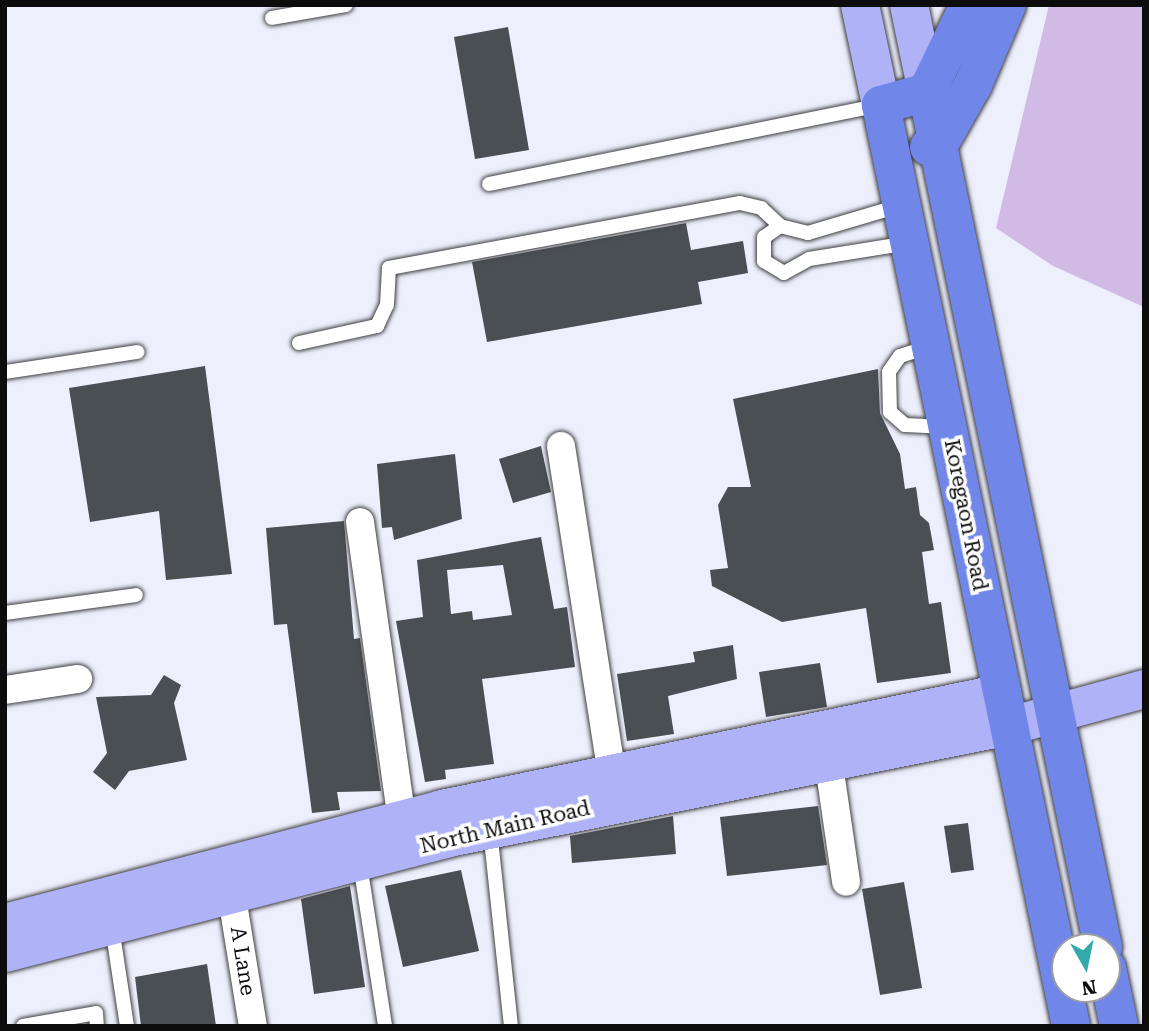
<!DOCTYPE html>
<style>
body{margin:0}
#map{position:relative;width:1149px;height:1031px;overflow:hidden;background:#edeffd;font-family:"Roboto Serif",serif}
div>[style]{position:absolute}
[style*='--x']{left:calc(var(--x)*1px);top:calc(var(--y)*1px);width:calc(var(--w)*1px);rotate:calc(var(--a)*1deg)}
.green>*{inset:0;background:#d1bbe4}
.building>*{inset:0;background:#4a4f54}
.roads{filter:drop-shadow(0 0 2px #3f3f3f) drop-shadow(0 0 2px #3f3f3f)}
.service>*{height:14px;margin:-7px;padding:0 7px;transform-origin:7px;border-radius:7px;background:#fff}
.minor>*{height:28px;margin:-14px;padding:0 14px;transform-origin:14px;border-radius:14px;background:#fff}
.secondary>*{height:38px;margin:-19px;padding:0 19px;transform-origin:19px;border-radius:19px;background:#afb2f6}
.primary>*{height:38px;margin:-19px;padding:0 19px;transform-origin:19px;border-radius:19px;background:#7186e9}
span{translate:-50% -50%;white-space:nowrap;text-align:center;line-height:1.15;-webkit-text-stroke:7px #fff;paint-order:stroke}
.street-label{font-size:21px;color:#0c0c0c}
.frame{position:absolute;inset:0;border:7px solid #0c0c0c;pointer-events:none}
.north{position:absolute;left:1051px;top:933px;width:70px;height:70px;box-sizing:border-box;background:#fff;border:2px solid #9e9e9e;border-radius:50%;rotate:171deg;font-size:19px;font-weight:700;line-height:28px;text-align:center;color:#0c0c0c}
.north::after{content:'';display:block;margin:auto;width:24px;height:32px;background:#34a9ac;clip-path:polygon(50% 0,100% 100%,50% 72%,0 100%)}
</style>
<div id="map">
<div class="green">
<div style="clip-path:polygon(1049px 5px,1144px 5px,1144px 307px,1053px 266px,996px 228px)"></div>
</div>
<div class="building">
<div style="clip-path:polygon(508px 27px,529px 150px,475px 159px,454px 37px)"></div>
<div style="clip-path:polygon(686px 223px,691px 250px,743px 241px,748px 273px,698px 282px,702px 304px,487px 342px,472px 262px)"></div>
<div style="clip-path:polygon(205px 366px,232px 574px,166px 580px,159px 511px,90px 522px,69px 388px)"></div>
<div style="clip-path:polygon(878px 369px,880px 413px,900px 454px,905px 489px,916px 487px,920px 515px,929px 523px,934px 550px,922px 552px,929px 604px,941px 602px,951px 673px,877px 683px,866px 608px,782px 622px,712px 586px,710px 570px,728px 568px,718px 505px,728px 487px,751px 487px,733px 399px)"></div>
<div style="clip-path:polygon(541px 446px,551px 492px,513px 503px,499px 459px)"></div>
<div style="clip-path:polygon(455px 454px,462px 519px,394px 540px,392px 527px,382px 528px,377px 464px)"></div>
<div style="clip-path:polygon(344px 521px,354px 639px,360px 638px,381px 791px,337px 792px,340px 810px,312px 813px,287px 624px,274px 625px,266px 528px)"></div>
<div style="clip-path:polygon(evenodd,541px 537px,554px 609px,567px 607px,575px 667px,482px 679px,494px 764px,445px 770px,446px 779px,425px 782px,396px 621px,423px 617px,417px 560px,541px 537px,503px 565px,512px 615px,473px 620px,472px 611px,451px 614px,447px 570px,503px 565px)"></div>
<div style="clip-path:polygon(733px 645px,737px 679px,668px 696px,674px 734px,627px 741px,617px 674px,695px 662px,693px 652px)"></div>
<div style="clip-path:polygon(820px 663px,827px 707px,766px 717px,759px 672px)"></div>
<div style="clip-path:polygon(164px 675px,181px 685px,174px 703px,187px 760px,129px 771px,115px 790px,93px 772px,107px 753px,96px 697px,151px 695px)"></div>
<div style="clip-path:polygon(818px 806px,827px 865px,727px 876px,720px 817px)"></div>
<div style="clip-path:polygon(673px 816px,676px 854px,572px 863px,570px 836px)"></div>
<div style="clip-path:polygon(968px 823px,974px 870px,951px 873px,944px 826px)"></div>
<div style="clip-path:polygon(461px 870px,479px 951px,403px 967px,385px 886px)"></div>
<div style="clip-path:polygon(904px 882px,922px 988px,880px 995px,862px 889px)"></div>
<div style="clip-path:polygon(350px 886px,365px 987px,314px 994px,301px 899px)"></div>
<div style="clip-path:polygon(207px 964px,216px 1026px,141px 1026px,135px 977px)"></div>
</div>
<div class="roads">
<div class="service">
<div style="--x:272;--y:18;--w:75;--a:-10"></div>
<div style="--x:489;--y:184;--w:399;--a:-11.4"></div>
<div style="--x:899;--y:206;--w:95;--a:163.5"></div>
<div style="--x:808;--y:233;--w:29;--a:-166"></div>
<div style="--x:780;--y:226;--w:19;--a:145"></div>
<div style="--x:764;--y:237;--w:24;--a:90"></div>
<div style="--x:764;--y:261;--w:23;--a:31"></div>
<div style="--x:784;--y:273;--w:29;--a:-29"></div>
<div style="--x:809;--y:259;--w:101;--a:-9.1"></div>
<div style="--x:299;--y:343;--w:80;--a:-12.3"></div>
<div style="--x:377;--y:326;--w:23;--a:-65"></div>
<div style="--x:387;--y:305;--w:37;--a:-87"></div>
<div style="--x:389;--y:268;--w:357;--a:-10.5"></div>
<div style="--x:740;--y:203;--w:22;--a:13"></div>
<div style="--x:761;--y:208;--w:26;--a:43"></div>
<div style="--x:928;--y:347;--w:29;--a:162"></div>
<div style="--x:900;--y:356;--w:19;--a:125"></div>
<div style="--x:889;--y:372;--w:40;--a:88.6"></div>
<div style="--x:890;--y:412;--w:20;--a:41"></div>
<div style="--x:905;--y:425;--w:42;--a:2.7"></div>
<div style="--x:5;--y:372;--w:134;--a:-8.6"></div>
<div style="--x:5;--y:613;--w:132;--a:-7.8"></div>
<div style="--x:490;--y:830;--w:197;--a:83.9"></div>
<div style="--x:360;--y:864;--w:164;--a:81.2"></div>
<div style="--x:112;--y:927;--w:100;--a:81.4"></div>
<div style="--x:23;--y:1026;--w:74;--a:-10.1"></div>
<div style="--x:96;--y:1013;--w:13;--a:86"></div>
</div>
<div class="minor">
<div style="--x:561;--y:446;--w:332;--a:81.2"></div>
<div style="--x:360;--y:522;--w:301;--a:82"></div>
<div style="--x:5;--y:690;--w:74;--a:-8.6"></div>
<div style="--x:828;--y:758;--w:125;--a:81.7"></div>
<div style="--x:232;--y:897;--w:131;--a:80.8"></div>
</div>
<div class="secondary">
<div style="--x:860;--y:5;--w:102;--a:78.1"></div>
<div style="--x:909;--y:5;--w:89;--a:78.3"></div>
<div style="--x:5;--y:923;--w:452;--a:-14.6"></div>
<div style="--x:442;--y:809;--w:572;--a:-11.7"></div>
<div style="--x:5;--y:953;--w:459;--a:-14.5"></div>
<div style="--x:449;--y:838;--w:572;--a:-11.29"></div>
<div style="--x:1010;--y:726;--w:139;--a:-15.4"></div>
</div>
<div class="primary">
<div style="--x:969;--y:5;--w:97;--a:115.8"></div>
<div style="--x:927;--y:92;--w:48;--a:164.2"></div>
<div style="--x:881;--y:105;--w:940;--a:78.34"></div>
<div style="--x:927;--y:92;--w:873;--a:78.37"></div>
<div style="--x:929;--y:147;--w:10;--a:-11"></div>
<div style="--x:939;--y:145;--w:69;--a:-60.5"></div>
<div style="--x:973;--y:85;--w:87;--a:-67"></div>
<div style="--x:1107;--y:968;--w:59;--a:78.3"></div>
</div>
</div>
<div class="street-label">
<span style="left:966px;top:515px;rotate:79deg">Koregaon Road</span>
<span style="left:505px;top:827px;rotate:-13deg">North Main Road</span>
<span style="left:243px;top:961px;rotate:81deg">A Lane</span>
</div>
<div class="frame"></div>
<div class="north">N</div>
</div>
